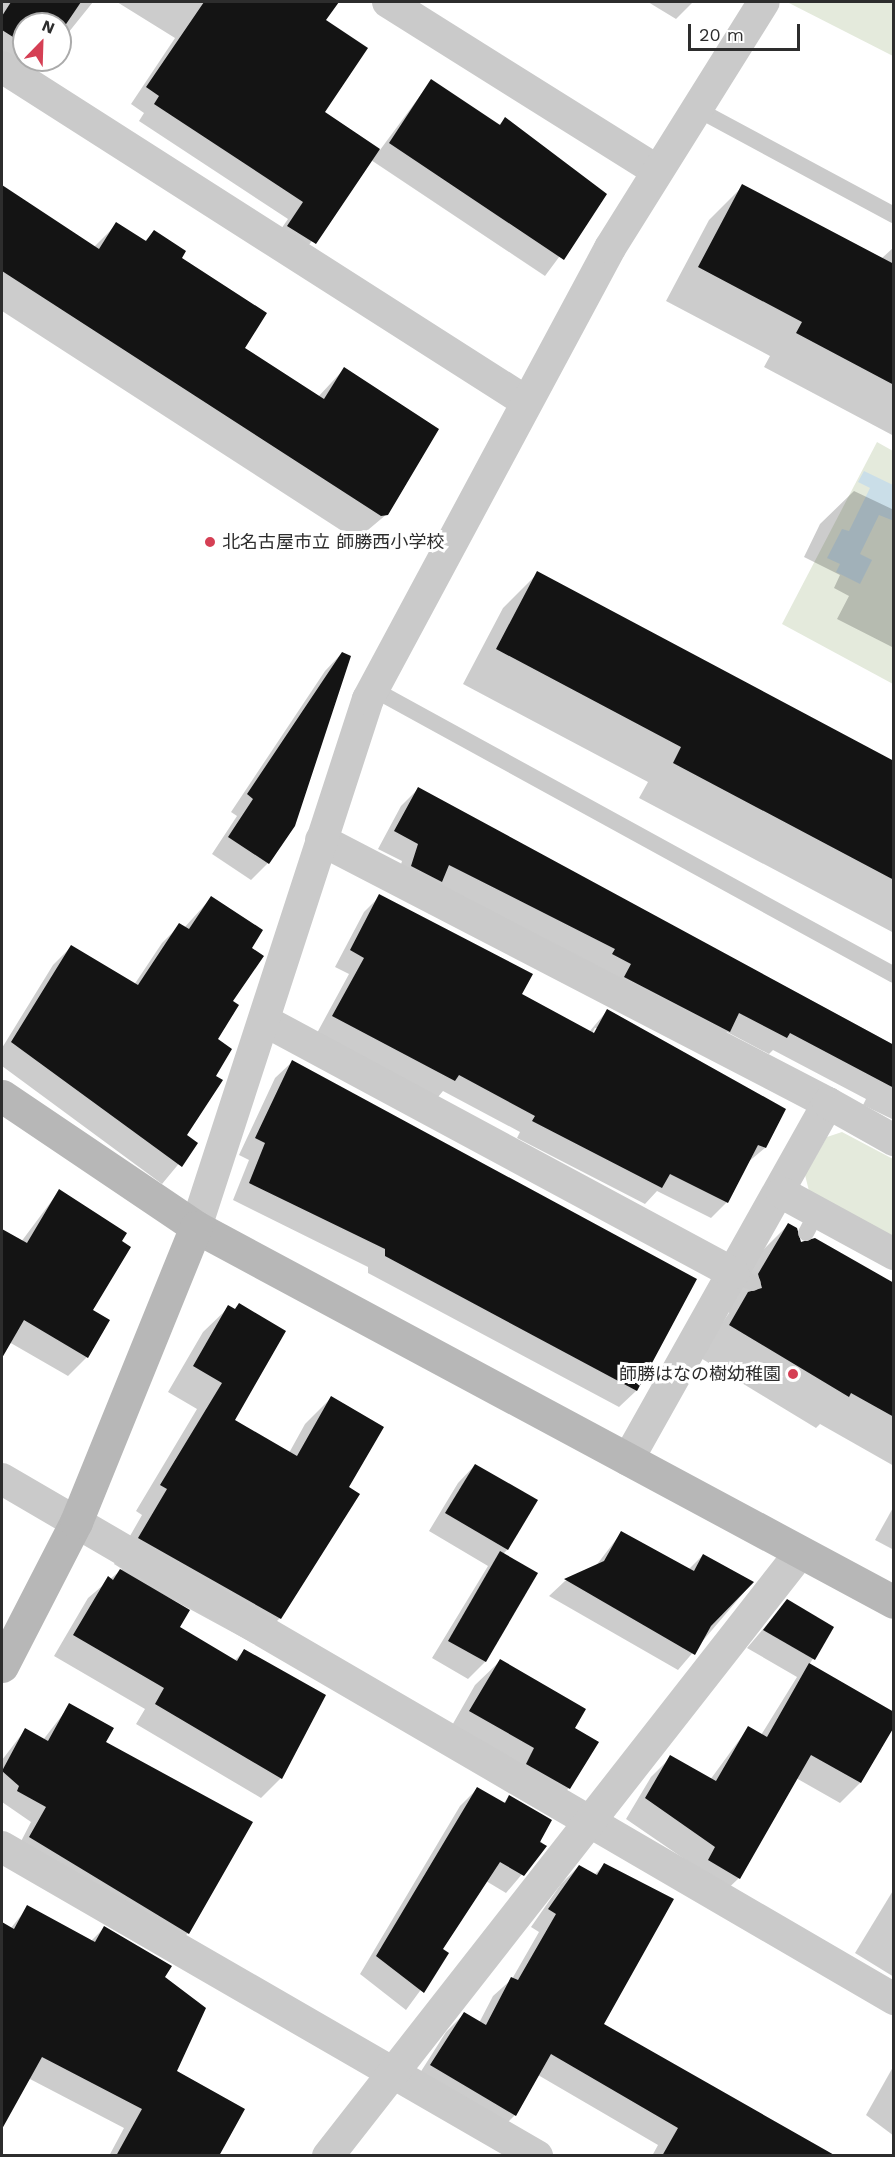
<!DOCTYPE html>
<meta charset="utf-8">
<style>
body{margin:0}
#map{position:relative;width:895px;height:2157px;overflow:hidden;background:#fff;font-family:"Work Sans","Noto Sans JP",sans-serif}
div>[style]{position:absolute}
[style*='--x']{left:calc(var(--x)*1px);top:calc(var(--y)*1px);width:calc(var(--w)*1px);rotate:calc(var(--a)*1deg)}
.green>*{inset:0;background:#e4eadc}
.water>*{inset:0;background:#cadee8}
.shadow>*{inset:0;background:#0003}
.building>*{inset:0;background:#141414}
.lane>*{height:16px;margin:-8px;padding:0 8px;transform-origin:8px;border-radius:8px;background:#cacaca}
.street>*{height:32px;margin:-16px;padding:0 16px;transform-origin:16px;border-radius:16px;background:#cacaca}
.secondary>*{height:33px;margin:-16.5px;padding:0 16.5px;transform-origin:16.5px;border-radius:16.5px;background:#b7b7b7}
.dots>*{width:16px;height:16px;translate:-50% -50%;box-sizing:border-box;border:3px solid #fff;border-radius:50%}
span{translate:-50% -50%;white-space:nowrap;text-align:center;line-height:1.15;-webkit-text-stroke:6px #fff;paint-order:stroke}
.poi-label{font-size:18px;color:#2d2d2d}
.left{translate:0 -50%;text-align:left}
.right{translate:-100% -50%;text-align:right}
.frame{position:absolute;inset:0;border:3px solid #2d2d2d;pointer-events:none}
.north{position:absolute;left:12px;top:12px;width:60px;height:60px;box-sizing:border-box;background:#fff;border:2px solid #ababab;border-radius:50%;rotate:23deg;font-size:16px;font-weight:700;line-height:24px;text-align:center;color:#2d2d2d}
.north::after{content:'';display:block;margin:auto;width:21px;height:27px;background:#d53f54;clip-path:polygon(50% 0,100% 100%,50% 72%,0 100%)}
.scale{position:absolute;left:688px;top:24px;width:112px;height:27px;box-sizing:border-box;border:3px solid #2d2d2d;border-top:0;padding-left:8px;font-size:18px;line-height:21px;white-space:nowrap;color:#2d2d2d;-webkit-text-stroke:4px #fff;paint-order:stroke}
</style>
<div id="map">
<div class="green">
<div style="clip-path:polygon(787px 2px,893px 2px,893px 56px)"></div>
<div style="clip-path:polygon(877px 442px,893px 451px,893px 684px,782px 624px)"></div>
<div style="clip-path:polygon(842px 1132px,893px 1159px,893px 1242px,810px 1195px,805px 1175px,827px 1137px)"></div>
</div>
<div class="water">
<div style="clip-path:polygon(864px 471px,893px 485px,894px 521px,879px 515px,860px 554px,872px 560px,860px 584px,836px 572px,840px 564px,827px 558px,842px 529px,849px 531px,870px 488px,858px 482px)"></div>
</div>
<div class="shadow">
<div style="clip-path:polygon(2px 2px,93px 2px,60px 43px,60px 24px,24px 24px,24px 60px,39px 60px,26px 72px,2px 56px)"></div>
<div style="clip-path:polygon(117px 2px,336px 2px,324px 21px,323px 112px,380px 150px,431px 81px,498px 126px,505px 119px,605px 195px,545px 276px,371px 160px,298px 260px,272px 242px,288px 219px,139px 121px,144px 113px,131px 104px,175px 38px)"></div>
<div style="clip-path:polygon(648px 2px,693px 2px,676px 19px)"></div>
<div style="clip-path:polygon(743px 186px,881px 259px,894px 247px,894px 436px,764px 367px,770px 356px,666px 301px,709px 220px)"></div>
<div style="clip-path:polygon(2px 187px,94px 247px,117px 224px,144px 242px,154px 232px,180px 258px,243px 348px,318px 397px,344px 369px,387px 514px,356px 540px,2px 311px)"></div>
<div style="clip-path:polygon(854px 491px,894px 510px,894px 648px,837px 619px,849px 596px,834px 588px,840px 575px,804px 557px,820px 524px)"></div>
<div style="clip-path:polygon(538px 573px,894px 763px,894px 933px,639px 798px,648px 782px,463px 684px,503px 608px)"></div>
<div style="clip-path:polygon(342px 653px,268px 863px,251px 880px,212px 854px,237px 816px,231px 812px,325px 671px)"></div>
<div style="clip-path:polygon(418px 789px,894px 1045px,894px 1120px,863px 1105px,866px 1099px,773px 1050px,769px 1054px,727px 1032px,711px 1048px,599px 967px,438px 884px,395px 884px,402px 861px,378px 849px,401px 806px)"></div>
<div style="clip-path:polygon(evenodd,380px 896px,520px 994px,589px 1032px,607px 1011px,765px 1148px,747px 1163px,727px 1202px,711px 1218px,657px 1191px,645px 1204px,517px 1138px,520px 1132px,443px 1091px,438px 1097px,317px 1033px,349px 974px,335px 967px,364px 912px,380px 896px,595px 1028px,599px 1028px,589px 1039px,595px 1028px)"></div>
<div style="clip-path:polygon(211px 898px,250px 948px,215px 1040px,214px 1076px,185px 1136px,196px 1143px,162px 1184px,2px 1066px,2px 1048px,53px 965px,71px 947px,134px 985px,162px 943px,180px 925px,184px 928px)"></div>
<div style="clip-path:polygon(292px 1062px,695px 1280px,636px 1391px,619px 1407px,368px 1273px,368px 1267px,233px 1200px,249px 1160px,239px 1155px,275px 1078px)"></div>
<div style="clip-path:polygon(59px 1191px,91px 1311px,87px 1357px,68px 1376px,9px 1342px,2px 1355px,2px 1230px,21px 1242px)"></div>
<div style="clip-path:polygon(788px 1225px,800px 1244px,894px 1284px,894px 1466px,820px 1424px,816px 1428px,699px 1357px,729px 1313px,728px 1307px,757px 1256px)"></div>
<div style="clip-path:polygon(229px 1307px,233px 1420px,289px 1453px,305px 1424px,331px 1398px,346px 1488px,280px 1618px,254px 1644px,140px 1582px,178px 1627px,234px 1661px,244px 1651px,281px 1778px,261px 1798px,136px 1724px,145px 1709px,54px 1656px,88px 1598px,122px 1569px,114px 1564px,142px 1515px,136px 1511px,197px 1409px,168px 1392px,203px 1332px)"></div>
<div style="clip-path:polygon(475px 1465px,507px 1550px,503px 1554px,536px 1574px,485px 1662px,468px 1679px,432px 1658px,488px 1566px,429px 1531px,458px 1483px)"></div>
<div style="clip-path:polygon(894px 1506px,894px 1550px,875px 1540px)"></div>
<div style="clip-path:polygon(621px 1533px,688px 1570px,703px 1555px,752px 1583px,678px 1670px,549px 1596px,565px 1581px,595px 1567px)"></div>
<div style="clip-path:polygon(787px 1601px,832px 1628px,809px 1665px,894px 1724px,860px 1783px,840px 1803px,796px 1778px,739px 1878px,718px 1898px,696px 1867px,626px 1819px,651px 1777px,671px 1757px,710px 1780px,748px 1728px,761px 1735px,797px 1677px,747px 1648px)"></div>
<div style="clip-path:polygon(500px 1661px,573px 1728px,597px 1743px,569px 1788px,544px 1813px,446px 1736px,475px 1685px)"></div>
<div style="clip-path:polygon(70px 1705px,104px 1743px,251px 1823px,188px 1933px,173px 1949px,15px 1853px,31px 1822px,2px 1802px,2px 1760px,25px 1730px,43px 1740px)"></div>
<div style="clip-path:polygon(477px 1789px,503px 1804px,509px 1797px,545px 1847px,506px 1893px,486px 1881px,441px 1950px,447px 1954px,406px 2010px,360px 1974px,460px 1806px)"></div>
<div style="clip-path:polygon(604px 1865px,602px 2024px,831px 2156px,652px 2156px,658px 2145px,538px 2075px,515px 2115px,497px 2133px,413px 2084px,446px 2032px,464px 2014px,479px 2023px,493px 1996px,512px 1979px,539px 1932px,531px 1927px,561px 1884px,579px 1866px,594px 1875px)"></div>
<div style="clip-path:polygon(894px 1889px,894px 1977px,855px 1953px)"></div>
<div style="clip-path:polygon(28px 1907px,90px 1942px,104px 1928px,163px 1978px,175px 2072px,217px 2156px,109px 2156px,124px 2128px,28px 2078px,2px 2126px,2px 1939px)"></div>
<div style="clip-path:polygon(893px 2067px,894px 2067px,894px 2136px,866px 2115px)"></div>
</div>
<div class="building">
<div style="clip-path:polygon(11px 2px,81px 2px,60px 33px,60px 24px,24px 24px,24px 44px,2px 30px,2px 16px)"></div>
<div style="clip-path:polygon(204px 2px,339px 2px,326px 20px,368px 48px,325px 112px,380px 149px,316px 244px,287px 226px,303px 202px,154px 104px,159px 96px,146px 87px)"></div>
<div style="clip-path:polygon(431px 79px,500px 125px,505px 117px,607px 194px,564px 260px,389px 143px)"></div>
<div style="clip-path:polygon(742px 184px,894px 264px,894px 385px,796px 333px,802px 322px,698px 267px)"></div>
<div style="clip-path:polygon(2px 185px,99px 249px,116px 222px,146px 241px,154px 230px,186px 251px,182px 258px,267px 313px,245px 348px,324px 399px,344px 367px,439px 429px,388px 515px,381px 516px,2px 271px)"></div>
<div style="clip-path:polygon(537px 571px,894px 761px,894px 880px,673px 763px,681px 747px,496px 649px)"></div>
<div style="clip-path:polygon(342px 652px,351px 656px,295px 826px,269px 864px,228px 837px,253px 799px,247px 794px)"></div>
<div style="clip-path:polygon(418px 787px,894px 1045px,894px 1088px,790px 1033px,787px 1038px,739px 1013px,730px 1032px,624px 977px,631px 964px,612px 954px,615px 949px,449px 865px,442px 882px,411px 866px,418px 844px,394px 831px)"></div>
<div style="clip-path:polygon(379px 894px,533px 974px,522px 994px,594px 1033px,607px 1009px,786px 1109px,766px 1148px,758px 1145px,728px 1203px,670px 1174px,662px 1188px,532px 1121px,535px 1116px,459px 1075px,455px 1081px,332px 1016px,364px 958px,350px 950px)"></div>
<div style="clip-path:polygon(211px 896px,263px 930px,252px 948px,264px 956px,233px 1001px,239px 1005px,218px 1039px,232px 1049px,216px 1076px,223px 1080px,187px 1135px,198px 1143px,182px 1167px,11px 1042px,71px 945px,138px 985px,179px 923px,189px 929px)"></div>
<div style="clip-path:polygon(292px 1060px,697px 1279px,637px 1391px,385px 1256px,385px 1249px,249px 1183px,265px 1143px,255px 1138px)"></div>
<div style="clip-path:polygon(59px 1189px,127px 1233px,122px 1241px,131px 1247px,93px 1310px,110px 1320px,88px 1358px,24px 1320px,2px 1358px,2px 1229px,27px 1243px)"></div>
<div style="clip-path:polygon(788px 1223px,797px 1228px,801px 1242px,815px 1238px,894px 1283px,894px 1417px,851px 1393px,849px 1397px,729px 1325px,748px 1292px,762px 1288px,758px 1274px)"></div>
<div style="clip-path:polygon(239px 1303px,286px 1331px,235px 1420px,297px 1456px,331px 1396px,384px 1427px,349px 1487px,360px 1494px,281px 1619px,138px 1538px,167px 1489px,160px 1485px,222px 1383px,193px 1366px,228px 1305px,235px 1309px)"></div>
<div style="clip-path:polygon(475px 1464px,538px 1500px,508px 1550px,445px 1513px)"></div>
<div style="clip-path:polygon(621px 1531px,694px 1571px,703px 1554px,754px 1582px,711px 1626px,695px 1655px,564px 1579px,604px 1561px)"></div>
<div style="clip-path:polygon(500px 1551px,538px 1573px,486px 1662px,448px 1641px)"></div>
<div style="clip-path:polygon(120px 1569px,190px 1610px,180px 1627px,237px 1661px,244px 1649px,326px 1695px,282px 1779px,155px 1704px,164px 1688px,73px 1635px,108px 1576px,113px 1580px)"></div>
<div style="clip-path:polygon(787px 1599px,834px 1627px,815px 1660px,763px 1630px)"></div>
<div style="clip-path:polygon(500px 1659px,586px 1709px,575px 1728px,599px 1742px,570px 1789px,526px 1764px,534px 1748px,469px 1711px)"></div>
<div style="clip-path:polygon(809px 1663px,894px 1712px,894px 1727px,861px 1783px,811px 1755px,740px 1879px,708px 1860px,715px 1847px,645px 1798px,670px 1755px,716px 1781px,748px 1726px,767px 1737px)"></div>
<div style="clip-path:polygon(69px 1703px,114px 1728px,106px 1742px,253px 1822px,189px 1934px,29px 1837px,46px 1807px,17px 1791px,19px 1786px,2px 1771px,25px 1728px,48px 1741px)"></div>
<div style="clip-path:polygon(477px 1787px,505px 1803px,509px 1795px,552px 1820px,540px 1842px,547px 1846px,524px 1876px,500px 1862px,443px 1949px,449px 1953px,424px 1993px,376px 1956px)"></div>
<div style="clip-path:polygon(604px 1863px,674px 1899px,604px 2024px,836px 2156px,662px 2156px,678px 2128px,551px 2054px,516px 2116px,430px 2065px,464px 2012px,486px 2025px,511px 1977px,518px 1980px,556px 1914px,548px 1909px,579px 1865px,597px 1875px)"></div>
<div style="clip-path:polygon(27px 1905px,95px 1942px,104px 1926px,172px 1966px,165px 1977px,206px 2008px,177px 2071px,245px 2109px,219px 2156px,116px 2156px,142px 2109px,42px 2057px,2px 2129px,2px 1922px,14px 1929px)"></div>
</div>
<div class="lane">
<div style="--x:695;--y:108;--w:226;--a:28.3"></div>
<div style="--x:373;--y:689;--w:594;--a:28.76"></div>
<div style="--x:806;--y:1233;--w:24;--a:-62"></div>
<div style="--x:733;--y:1273;--w:22;--a:27"></div>
</div>
<div class="street">
<div style="--x:388;--y:2;--w:316;--a:32.1"></div>
<div style="--x:2;--y:67;--w:621;--a:32.56"></div>
<div style="--x:321;--y:840;--w:571;--a:27.42"></div>
<div style="--x:828;--y:1103;--w:409;--a:119.3"></div>
<div style="--x:265;--y:1021;--w:532;--a:28.3"></div>
<div style="--x:828;--y:1103;--w:76;--a:29.3"></div>
<div style="--x:782;--y:1193;--w:128;--a:28.6"></div>
<div style="--x:196;--y:1227;--w:555;--a:-71.96"></div>
<div style="--x:368;--y:699;--w:512;--a:-61.78"></div>
<div style="--x:610;--y:248;--w:290;--a:-58"></div>
<div style="--x:2;--y:1479;--w:1033;--a:30.24"></div>
<div style="--x:2;--y:1847;--w:618;--a:30.01"></div>
<div style="--x:328;--y:2156;--w:766;--a:-51.95"></div>
</div>
<div class="secondary">
<div style="--x:2;--y:1096;--w:234;--a:34"></div>
<div style="--x:196;--y:1227;--w:792;--a:28.25"></div>
<div style="--x:2;--y:1666;--w:162;--a:-62.8"></div>
<div style="--x:76;--y:1522;--w:318;--a:-67.9"></div>
</div>
<div class="dots">
<div style="left:210px;top:542px;background:#d53f54"></div>
<div style="left:793px;top:1374px;background:#d53f54"></div>
</div>
<div class="poi-label">
<span class="left" style="left:222px;top:542px">北名古屋市立 師勝西小学校</span>
<span class="right" style="left:781px;top:1374px">師勝はなの樹幼稚園</span>
</div>
<div class="frame"></div>
<div class="north">N</div>
<div class="scale">20 m</div>
</div>
